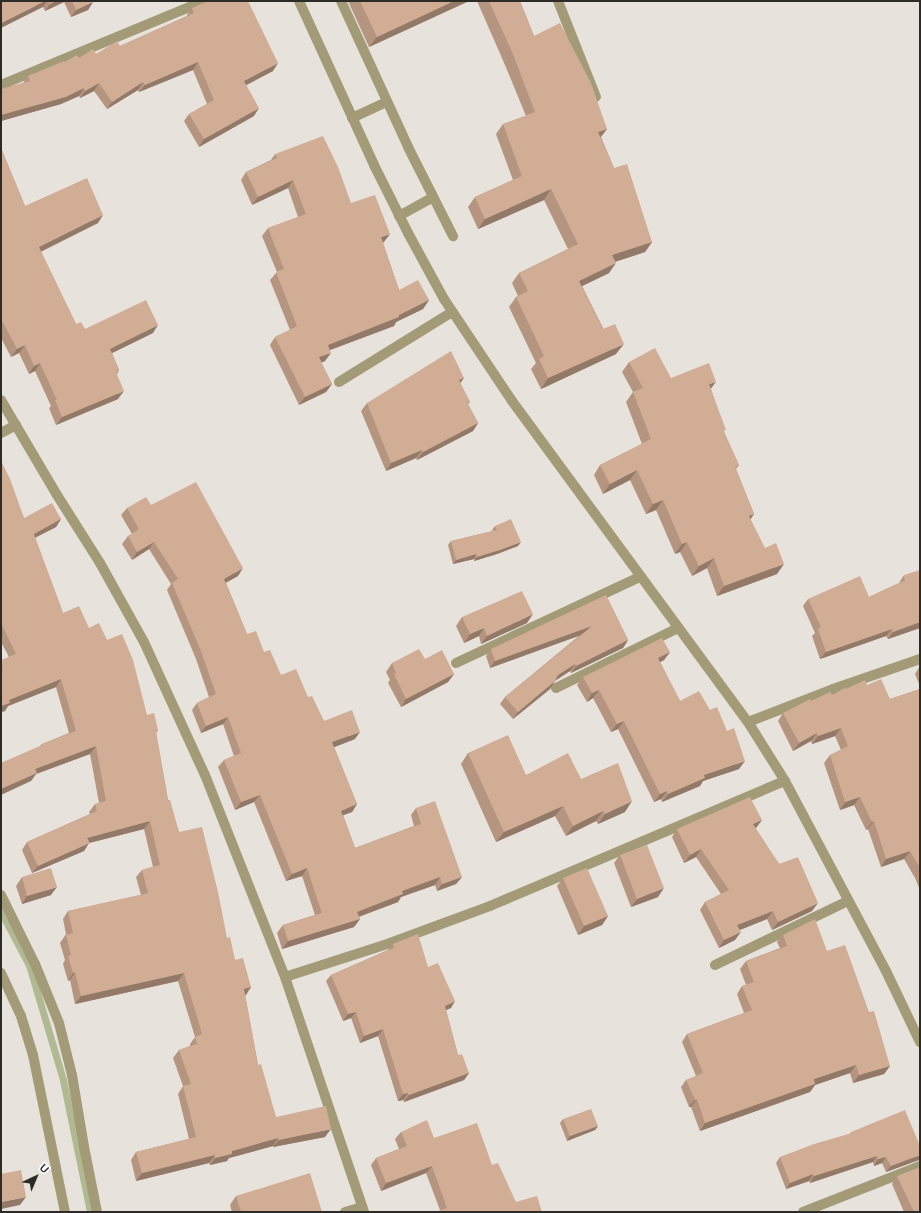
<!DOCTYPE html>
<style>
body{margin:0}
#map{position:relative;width:921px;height:1213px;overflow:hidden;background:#e7e2dc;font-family:Cabin,sans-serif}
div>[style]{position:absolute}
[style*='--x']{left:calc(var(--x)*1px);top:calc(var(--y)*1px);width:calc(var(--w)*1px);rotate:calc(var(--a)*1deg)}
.stream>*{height:7px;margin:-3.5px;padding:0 3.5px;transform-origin:3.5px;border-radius:3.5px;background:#b0b992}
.street>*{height:10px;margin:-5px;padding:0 5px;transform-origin:5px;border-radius:5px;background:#a39b77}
.wall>*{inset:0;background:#b59580}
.shaded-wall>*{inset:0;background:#937968}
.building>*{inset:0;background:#d2ad95}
span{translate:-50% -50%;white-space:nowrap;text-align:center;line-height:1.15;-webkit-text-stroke:3.5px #fff;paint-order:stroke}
.frame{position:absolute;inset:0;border:2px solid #2c2b28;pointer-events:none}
.north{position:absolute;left:16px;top:1157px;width:40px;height:40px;-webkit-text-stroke:3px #fff;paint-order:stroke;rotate:44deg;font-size:11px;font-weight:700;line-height:16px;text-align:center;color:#2c2b28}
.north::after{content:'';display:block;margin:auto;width:14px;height:18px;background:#2c2b28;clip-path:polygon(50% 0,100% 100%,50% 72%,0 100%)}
</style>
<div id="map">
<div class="stream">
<div style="--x:1;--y:912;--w:60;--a:62.2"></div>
<div style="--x:29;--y:965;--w:120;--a:73.5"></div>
<div style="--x:63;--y:1080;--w:135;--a:78.4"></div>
</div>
<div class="street">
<div style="--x:299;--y:1;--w:180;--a:65.4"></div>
<div style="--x:374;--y:165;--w:76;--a:63.4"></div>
<div style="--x:408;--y:233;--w:75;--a:61.4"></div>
<div style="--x:444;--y:299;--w:123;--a:56.3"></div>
<div style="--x:512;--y:401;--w:398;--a:53.7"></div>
<div style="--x:748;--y:722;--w:70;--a:57.9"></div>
<div style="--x:785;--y:781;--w:215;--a:62"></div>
<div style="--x:886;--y:971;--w:79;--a:64.4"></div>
<div style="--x:341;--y:1;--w:161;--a:65.3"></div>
<div style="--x:408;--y:147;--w:100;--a:63.2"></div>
<div style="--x:558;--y:1;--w:103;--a:68.4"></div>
<div style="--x:1;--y:85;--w:220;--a:-22.5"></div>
<div style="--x:352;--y:118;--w:38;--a:-25"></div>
<div style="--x:399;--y:216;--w:39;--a:-29"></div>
<div style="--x:339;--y:382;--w:133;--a:-31.8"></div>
<div style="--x:1;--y:400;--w:110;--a:59.5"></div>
<div style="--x:57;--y:495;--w:80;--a:57.7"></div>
<div style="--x:100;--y:563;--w:90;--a:60.9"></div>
<div style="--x:144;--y:642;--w:146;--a:65.4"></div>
<div style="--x:205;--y:775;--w:217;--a:68.4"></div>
<div style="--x:285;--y:977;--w:248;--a:71.4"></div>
<div style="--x:1;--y:433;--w:17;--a:-28"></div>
<div style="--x:456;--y:663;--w:203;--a:-25.1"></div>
<div style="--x:556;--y:688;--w:136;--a:-26.2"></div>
<div style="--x:748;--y:722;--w:91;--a:-21.2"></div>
<div style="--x:833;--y:689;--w:92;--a:-19"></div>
<div style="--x:1;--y:895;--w:77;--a:63.8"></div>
<div style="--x:35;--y:964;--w:64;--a:67.9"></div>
<div style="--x:59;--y:1023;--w:54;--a:76"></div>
<div style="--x:72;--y:1075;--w:73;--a:80.5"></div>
<div style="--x:84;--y:1147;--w:66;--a:78.7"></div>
<div style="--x:715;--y:965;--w:148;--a:-25.7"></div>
<div style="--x:1;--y:973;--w:47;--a:65.1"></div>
<div style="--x:21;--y:1016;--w:41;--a:72.9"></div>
<div style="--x:33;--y:1055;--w:160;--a:78.5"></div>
<div style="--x:285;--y:977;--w:110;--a:-17.9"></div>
<div style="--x:390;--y:943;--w:107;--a:-20.3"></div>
<div style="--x:490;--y:906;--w:320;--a:-23"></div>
<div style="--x:345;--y:1212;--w:18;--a:-16"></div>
<div style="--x:803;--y:1212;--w:126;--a:-21.5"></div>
</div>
<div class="wall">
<div style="clip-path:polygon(1px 1px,93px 1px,93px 2px,88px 10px,71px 17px,64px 2px,45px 11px,43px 7px)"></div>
<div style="clip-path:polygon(348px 1px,469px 1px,369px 47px)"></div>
<div style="clip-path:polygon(477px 1px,520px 1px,534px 36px,607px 129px,601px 137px,614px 168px,652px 242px,645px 252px,615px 262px,609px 273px,582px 286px,616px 354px,541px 389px,531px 369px,536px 363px,509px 307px,516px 297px,518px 296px,512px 283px,519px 273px,568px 249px,544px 200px,478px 229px,468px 207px,475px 197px,513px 180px,496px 134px,503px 124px,526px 116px,505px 65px)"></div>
<div style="clip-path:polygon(192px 8px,273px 71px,246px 85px,254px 116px,199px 147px,184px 121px,189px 114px,207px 104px,193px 70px,139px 92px,138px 90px,107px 109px,94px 91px,80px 98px,79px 96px,61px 104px,1px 121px,1px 89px,23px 83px,28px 76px,65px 62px,96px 54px,120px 46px,187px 16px,187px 15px)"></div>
<div style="clip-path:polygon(1px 148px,25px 206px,98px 223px,41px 252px,76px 324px,85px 329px,153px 333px,112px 353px,119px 370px,117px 374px,118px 399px,56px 425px,49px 408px,51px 406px,35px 371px,29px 374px,19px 353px,11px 357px,1px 338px)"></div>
<div style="clip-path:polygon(275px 154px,351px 203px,384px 242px,383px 243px,399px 290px,429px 300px,423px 309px,396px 322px,394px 326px,330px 350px,325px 361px,321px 363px,332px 384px,326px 392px,299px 405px,270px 345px,275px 337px,290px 330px,270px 280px,277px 272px,262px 236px,268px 228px,298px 217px,288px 188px,252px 205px,241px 180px,246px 172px,271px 160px)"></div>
<div style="clip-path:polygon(629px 362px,671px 378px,711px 389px,724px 432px,739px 465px,736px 469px,754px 514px,750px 519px,777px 574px,717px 596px,707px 568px,692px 576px,680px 552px,675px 554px,656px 510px,646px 514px,630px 480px,603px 494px,594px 475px,600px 465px,642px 444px,626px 402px,633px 392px,622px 372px)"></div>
<div style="clip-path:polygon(464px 378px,460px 383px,470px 402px,468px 404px,478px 423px,473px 431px,417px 460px,416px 458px,386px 471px,361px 411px,367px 403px)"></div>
<div style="clip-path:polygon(1px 461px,24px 518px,61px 519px,56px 527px,35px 538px,63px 613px,89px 628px,107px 640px,147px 715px,158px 730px,156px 733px,168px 800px,179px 832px,227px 938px,235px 960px,251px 987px,245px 995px,258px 1065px,276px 1117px,325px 1137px,273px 1147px,273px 1146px,229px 1158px,227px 1161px,210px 1165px,209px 1163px,136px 1181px,131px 1160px,136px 1152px,189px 1139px,178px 1094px,183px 1086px,173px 1058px,179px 1050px,190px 1046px,190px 1044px,195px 1037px,178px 981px,75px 1004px,70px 980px,68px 981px,63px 964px,65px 960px,60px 943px,66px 934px,63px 919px,68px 911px,141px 895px,136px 877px,142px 870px,153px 867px,144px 829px,89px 843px,84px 851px,32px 873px,22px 850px,27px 842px,90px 814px,89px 812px,95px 804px,99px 803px,90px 754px,36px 774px,31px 781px,40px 746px,42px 744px,69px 733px,56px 687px,8px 706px,5px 711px,1px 712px,1px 662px,9px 657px,1px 642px)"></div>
<div style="clip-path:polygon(151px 505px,238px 576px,226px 583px,247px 634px,264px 652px,281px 675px,308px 697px,324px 721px,355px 739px,334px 747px,357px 804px,352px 812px,343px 815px,355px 848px,414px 826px,411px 815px,416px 808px,462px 877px,456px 884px,437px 891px,435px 885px,401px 897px,398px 902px,359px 917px,360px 919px,354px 927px,282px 949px,277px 933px,283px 925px,315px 915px,302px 876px,286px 881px,254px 802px,235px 810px,218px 767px,224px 760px,234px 756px,223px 724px,201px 733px,192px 710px,197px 703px,209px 697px,196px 659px,167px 590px,171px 584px,149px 549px,132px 560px,122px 544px,128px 536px,132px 534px,121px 515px,127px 508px)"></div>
<div style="clip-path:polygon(495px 526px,518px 546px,497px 554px,474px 561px,474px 559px,453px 564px,448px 545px,451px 541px,493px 531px,492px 530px)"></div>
<div style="clip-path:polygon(904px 575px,920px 628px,888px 639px,886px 636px,820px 659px,812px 636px,815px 633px,803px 606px,808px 599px,869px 597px,899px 583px)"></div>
<div style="clip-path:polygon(606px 595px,628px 640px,623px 648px,571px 673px,570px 671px,555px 681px,550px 689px,513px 719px,500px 704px,505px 697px,580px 635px,490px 668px,486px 656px,491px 649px)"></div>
<div style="clip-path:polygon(462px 617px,527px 623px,481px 644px,479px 636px,464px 643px,456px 626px)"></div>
<div style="clip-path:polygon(670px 652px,664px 660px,660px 662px,680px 701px,739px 769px,703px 781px,700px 786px,662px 802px,661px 799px,654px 802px,618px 729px,611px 732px,593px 698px,587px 702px,577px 685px,583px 677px)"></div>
<div style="clip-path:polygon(392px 663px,454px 674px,448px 682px,401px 707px,388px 683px,390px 680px,386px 672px)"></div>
<div style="clip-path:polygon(920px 666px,920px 686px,915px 674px)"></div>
<div style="clip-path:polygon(867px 685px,890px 699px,920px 689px,920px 890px,915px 878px,904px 859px,881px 867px,868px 829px,866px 830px,854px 805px,840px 810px,824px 763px,830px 755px,841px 750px,835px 736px,812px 744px,811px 741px,793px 751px,778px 721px,783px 713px,811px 701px,832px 695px,846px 689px)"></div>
<div style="clip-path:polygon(468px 753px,526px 775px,581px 779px,625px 812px,598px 824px,596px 821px,566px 836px,555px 816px,496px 842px,461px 764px)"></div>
<div style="clip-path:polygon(762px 820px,755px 828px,779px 864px,812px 911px,772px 930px,767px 919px,740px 930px,735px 940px,719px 948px,700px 910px,705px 902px,721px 894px,696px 857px,684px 863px,672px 837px,677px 829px)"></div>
<div style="clip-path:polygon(620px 855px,658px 897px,631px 907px,614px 863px)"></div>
<div style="clip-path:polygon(22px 877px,51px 895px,22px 904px,16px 886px)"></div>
<div style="clip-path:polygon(563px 878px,608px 916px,602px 925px,578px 935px,557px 886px)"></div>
<div style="clip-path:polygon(783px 935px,827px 951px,869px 1012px,890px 1066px,884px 1074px,853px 1083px,850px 1073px,815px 1085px,810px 1092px,700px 1131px,691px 1107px,689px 1107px,681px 1087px,686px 1080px,696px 1076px,682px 1042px,687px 1034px,744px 1013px,737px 994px,742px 986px,746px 985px,740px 969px,746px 961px,780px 948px,777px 942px)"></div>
<div style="clip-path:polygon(393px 944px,428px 967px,451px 1008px,446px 1010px,458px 1055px,469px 1073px,464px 1080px,404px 1102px,403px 1100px,398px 1101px,378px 1036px,360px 1043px,351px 1018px,343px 1021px,326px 981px,331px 975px,388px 950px)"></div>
<div style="clip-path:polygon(563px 1119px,598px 1126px,595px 1130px,567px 1141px,560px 1123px)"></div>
<div style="clip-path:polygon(401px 1132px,434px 1138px,492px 1165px,516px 1202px,542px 1212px,440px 1210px,426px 1173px,381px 1191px,371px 1165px,376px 1158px,399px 1149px,395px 1139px)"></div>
<div style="clip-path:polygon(851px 1132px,919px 1160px,886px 1172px,882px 1163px,874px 1166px,873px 1162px,810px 1183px,809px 1181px,786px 1189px,776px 1163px,780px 1157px,850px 1134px)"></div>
<div style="clip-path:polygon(897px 1176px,920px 1212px,904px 1212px,892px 1184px)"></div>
<div style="clip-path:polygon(236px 1196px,322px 1212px,232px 1212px,230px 1205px)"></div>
</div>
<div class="shaded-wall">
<div style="clip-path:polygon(45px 1px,47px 1px,43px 7px,1px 28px,1px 23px)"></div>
<div style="clip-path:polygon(56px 1px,65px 1px,64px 2px,45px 11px,50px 4px)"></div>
<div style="clip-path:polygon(454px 1px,469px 1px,369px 47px,377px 37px)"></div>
<div style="clip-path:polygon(93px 2px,88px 10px,71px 17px,76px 10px)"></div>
<div style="clip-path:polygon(198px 62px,193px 70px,139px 92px,145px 85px)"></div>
<div style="clip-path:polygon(278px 63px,273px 71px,239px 89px,244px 81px)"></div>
<div style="clip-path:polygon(143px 82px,138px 90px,107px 109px,112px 102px)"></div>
<div style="clip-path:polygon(99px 83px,94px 91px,80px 98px,85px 91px)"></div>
<div style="clip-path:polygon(84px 88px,79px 96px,61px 104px,1px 121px,1px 115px)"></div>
<div style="clip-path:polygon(259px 108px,254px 116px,199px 147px,204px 139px)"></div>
<div style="clip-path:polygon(607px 129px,599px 139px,598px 132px)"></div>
<div style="clip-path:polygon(293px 180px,288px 188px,252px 205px,258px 197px)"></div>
<div style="clip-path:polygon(551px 189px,544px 200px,478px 229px,485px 219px)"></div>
<div style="clip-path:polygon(103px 215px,98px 223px,33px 255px,39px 247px)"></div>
<div style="clip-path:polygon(390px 234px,384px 242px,375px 245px,381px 237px)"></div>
<div style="clip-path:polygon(652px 242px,645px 252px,605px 265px,612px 255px)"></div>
<div style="clip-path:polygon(616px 263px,609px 273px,572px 291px,579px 281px)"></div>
<div style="clip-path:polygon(429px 300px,423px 309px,396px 322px,394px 326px,322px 353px,328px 345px,399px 315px)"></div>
<div style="clip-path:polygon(158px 325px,153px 333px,104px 357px,110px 349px)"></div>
<div style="clip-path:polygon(624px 344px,616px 354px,541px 389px,548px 378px)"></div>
<div style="clip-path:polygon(25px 345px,19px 353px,11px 357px,17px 349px)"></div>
<div style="clip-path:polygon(331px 353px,325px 361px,313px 366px,319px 357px)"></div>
<div style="clip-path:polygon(40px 363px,35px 371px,29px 374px,34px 366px)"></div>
<div style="clip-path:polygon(464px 378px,458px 386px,459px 380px)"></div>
<div style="clip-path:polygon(716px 382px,709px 391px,709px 384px)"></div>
<div style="clip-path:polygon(332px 384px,326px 392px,299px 405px,305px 397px)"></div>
<div style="clip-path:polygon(124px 391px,118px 399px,56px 425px,62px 417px)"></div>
<div style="clip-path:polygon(478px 423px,473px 431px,417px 460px,423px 452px)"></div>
<div style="clip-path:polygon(422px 450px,416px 458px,386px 471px,391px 463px)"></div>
<div style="clip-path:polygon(637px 470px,630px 480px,603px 494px,610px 484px)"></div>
<div style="clip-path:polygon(663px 500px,656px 510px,646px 514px,653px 504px)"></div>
<div style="clip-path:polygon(754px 514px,748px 523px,749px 516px)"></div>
<div style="clip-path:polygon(61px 519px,56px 527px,28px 541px,34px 534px)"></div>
<div style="clip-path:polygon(154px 542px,149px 549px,132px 560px,137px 552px)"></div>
<div style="clip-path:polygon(521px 542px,518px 546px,497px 554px,474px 561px,477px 557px)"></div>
<div style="clip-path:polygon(687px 542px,680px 552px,675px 554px,682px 544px)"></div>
<div style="clip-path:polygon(476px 554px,474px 559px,453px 564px,456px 560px)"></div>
<div style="clip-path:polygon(714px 558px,707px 568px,692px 576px,699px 566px)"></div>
<div style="clip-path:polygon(784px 564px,777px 574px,717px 596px,724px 586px)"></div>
<div style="clip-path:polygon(243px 568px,238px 576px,219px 586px,224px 579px)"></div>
<div style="clip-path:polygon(533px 614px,527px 623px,481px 644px,487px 636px)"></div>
<div style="clip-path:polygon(920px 622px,920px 628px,888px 639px,893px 632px)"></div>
<div style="clip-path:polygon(592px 626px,587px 633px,490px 668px,495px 661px)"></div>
<div style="clip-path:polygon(484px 628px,479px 636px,464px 643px,470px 634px)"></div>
<div style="clip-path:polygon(892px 629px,886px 636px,820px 659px,826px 652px)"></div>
<div style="clip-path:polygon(628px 640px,623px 648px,571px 673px,576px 666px)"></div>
<div style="clip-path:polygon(670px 652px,664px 660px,653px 666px,658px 658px)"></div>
<div style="clip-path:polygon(575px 664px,570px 671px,553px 682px,558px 675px)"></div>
<div style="clip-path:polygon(454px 674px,448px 682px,401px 707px,406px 699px)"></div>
<div style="clip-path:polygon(61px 679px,56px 687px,8px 706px,5px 711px,1px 712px,1px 706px,9px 700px)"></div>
<div style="clip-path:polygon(555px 681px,550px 689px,513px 719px,518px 712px)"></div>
<div style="clip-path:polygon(599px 690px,593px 698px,587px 702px,592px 693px)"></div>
<div style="clip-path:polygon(228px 717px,223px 724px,201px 733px,206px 726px)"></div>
<div style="clip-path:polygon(624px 721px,618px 729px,611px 732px,617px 724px)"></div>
<div style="clip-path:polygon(841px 728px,835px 736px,812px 744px,818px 736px)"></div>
<div style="clip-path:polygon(360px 732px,355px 739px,327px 750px,332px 742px)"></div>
<div style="clip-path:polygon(817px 733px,811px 741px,793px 751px,799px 743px)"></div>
<div style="clip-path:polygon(96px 746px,90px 754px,36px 774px,31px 781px,1px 795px,1px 789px,35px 769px)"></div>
<div style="clip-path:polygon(745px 761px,739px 769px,703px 781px,700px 786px,662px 802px,668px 794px,704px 775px)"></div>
<div style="clip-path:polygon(667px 791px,661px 799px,654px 802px,660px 794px)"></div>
<div style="clip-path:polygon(260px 795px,254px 802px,235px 810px,241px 802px)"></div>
<div style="clip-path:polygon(860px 797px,854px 805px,840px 810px,845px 802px)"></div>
<div style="clip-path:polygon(632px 801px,625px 812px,598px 824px,605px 814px)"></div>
<div style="clip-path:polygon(357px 804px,352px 812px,336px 818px,341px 811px)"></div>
<div style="clip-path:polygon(563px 806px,555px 816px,496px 842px,504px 832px)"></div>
<div style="clip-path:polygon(603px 811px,596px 821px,566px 836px,573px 826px)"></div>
<div style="clip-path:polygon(762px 820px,756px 828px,747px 832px,753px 824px)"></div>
<div style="clip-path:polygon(150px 821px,144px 829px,89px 843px,84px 851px,32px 873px,38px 866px,87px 838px)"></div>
<div style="clip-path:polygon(874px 821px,868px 829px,866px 830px,872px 822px)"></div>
<div style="clip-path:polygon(701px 849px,696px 857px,684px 863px,690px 855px)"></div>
<div style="clip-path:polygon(910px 851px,904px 859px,881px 867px,886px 859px)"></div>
<div style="clip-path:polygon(307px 868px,302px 876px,286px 881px,292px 874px)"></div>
<div style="clip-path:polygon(440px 877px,435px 885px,401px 897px,398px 902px,352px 919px,357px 912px,402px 891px)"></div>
<div style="clip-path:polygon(462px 877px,456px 884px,437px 891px,442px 884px)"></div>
<div style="clip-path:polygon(57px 887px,51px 895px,22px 904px,27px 896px)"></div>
<div style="clip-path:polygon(664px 888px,658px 897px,631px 907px,637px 899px)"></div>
<div style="clip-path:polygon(818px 903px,812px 911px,772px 930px,778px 922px)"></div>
<div style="clip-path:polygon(773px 911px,767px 919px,732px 933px,737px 925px)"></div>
<div style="clip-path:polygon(608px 916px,602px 925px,578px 935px,584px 926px)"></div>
<div style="clip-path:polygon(360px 919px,354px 927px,282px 949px,288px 941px)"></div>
<div style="clip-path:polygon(741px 932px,735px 940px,719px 948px,724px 940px)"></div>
<div style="clip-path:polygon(75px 972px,70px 980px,68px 981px,73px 973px)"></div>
<div style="clip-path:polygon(184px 973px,178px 981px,75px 1004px,81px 996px)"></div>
<div style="clip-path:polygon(251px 987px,246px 995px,238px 997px,244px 989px)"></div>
<div style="clip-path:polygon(455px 1001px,451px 1008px,441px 1012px,445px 1006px)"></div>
<div style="clip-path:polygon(356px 1012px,351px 1018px,343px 1021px,348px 1014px)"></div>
<div style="clip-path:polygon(383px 1029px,378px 1036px,360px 1043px,364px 1036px)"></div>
<div style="clip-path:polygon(856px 1065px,850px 1073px,815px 1085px,810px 1092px,700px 1131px,705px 1123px,814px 1079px)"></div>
<div style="clip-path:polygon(890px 1066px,884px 1074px,853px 1083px,859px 1075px)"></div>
<div style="clip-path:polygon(469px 1073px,464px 1080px,404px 1102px,409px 1095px)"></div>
<div style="clip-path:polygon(408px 1093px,403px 1100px,398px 1101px,403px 1094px)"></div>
<div style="clip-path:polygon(697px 1099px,691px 1107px,689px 1107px,695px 1100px)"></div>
<div style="clip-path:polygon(598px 1126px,595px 1130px,567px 1141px,570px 1136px)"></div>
<div style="clip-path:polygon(331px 1129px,325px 1137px,273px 1147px,279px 1140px)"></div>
<div style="clip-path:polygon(278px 1138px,273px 1146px,229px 1158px,227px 1161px,210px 1165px,215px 1158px,232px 1151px)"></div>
<div style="clip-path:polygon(215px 1155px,209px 1163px,136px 1181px,142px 1173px)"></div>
<div style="clip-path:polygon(920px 1155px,920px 1158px,919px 1160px,886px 1172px,891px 1166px)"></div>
<div style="clip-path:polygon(877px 1156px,873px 1162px,810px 1183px,814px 1176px)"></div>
<div style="clip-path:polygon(886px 1157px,882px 1163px,874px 1166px,878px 1159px)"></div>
<div style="clip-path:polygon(432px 1166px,426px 1173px,381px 1191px,386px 1183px)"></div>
<div style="clip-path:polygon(813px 1174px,809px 1181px,786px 1189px,790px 1183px)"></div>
<div style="clip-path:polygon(26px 1197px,20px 1205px,1px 1209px,1px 1202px)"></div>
</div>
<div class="building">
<div style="clip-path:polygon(1px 1px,45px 1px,1px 23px)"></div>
<div style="clip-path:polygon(49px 1px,56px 1px,50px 4px)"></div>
<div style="clip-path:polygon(72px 1px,93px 1px,93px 2px,76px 10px)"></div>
<div style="clip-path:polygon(208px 1px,248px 1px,278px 63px,244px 81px,259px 108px,204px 139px,189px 114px,214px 100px,198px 62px,145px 85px,143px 82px,112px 102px,99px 83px,85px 91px,84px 88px,66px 97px,1px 115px,1px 89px,30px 81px,28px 76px,64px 61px,65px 62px,77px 55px,79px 58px,93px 49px,96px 54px,117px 41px,120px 46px,194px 13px,192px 8px)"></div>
<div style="clip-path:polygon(360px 1px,454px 1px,377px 37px)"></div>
<div style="clip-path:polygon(489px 1px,520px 1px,534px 36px,560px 23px,591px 83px,607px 129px,598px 132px,614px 168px,627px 164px,652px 242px,612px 255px,616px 263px,579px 281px,603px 329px,615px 324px,624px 344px,548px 378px,539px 359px,544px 356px,516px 297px,528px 291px,519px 273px,578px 244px,551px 189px,485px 219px,475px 197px,522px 176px,503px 124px,535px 112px,513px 54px)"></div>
<div style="clip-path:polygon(323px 136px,338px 167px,351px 203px,375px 195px,390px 234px,381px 237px,399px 290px,418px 280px,429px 300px,399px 315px,399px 317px,328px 345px,331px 353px,319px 357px,332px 384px,305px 397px,275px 337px,297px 326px,276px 272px,284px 269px,268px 228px,306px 214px,293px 180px,258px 197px,246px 172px,277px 158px,275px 154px)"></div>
<div style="clip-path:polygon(1px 148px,25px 206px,87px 178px,103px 215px,39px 247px,76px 324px,81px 322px,85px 329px,146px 300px,158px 325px,110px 349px,119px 370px,116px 372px,124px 391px,62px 417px,55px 400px,57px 400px,40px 363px,34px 366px,25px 345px,17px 349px,1px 319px)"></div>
<div style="clip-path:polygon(655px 348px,671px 378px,709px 363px,716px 382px,709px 384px,726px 430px,723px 431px,739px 465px,735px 467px,754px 514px,749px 516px,765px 548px,776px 543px,784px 564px,724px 586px,714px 558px,699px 566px,687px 542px,682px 544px,663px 500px,653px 504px,637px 470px,610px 484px,600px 465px,651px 439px,633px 392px,643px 388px,629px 362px)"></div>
<div style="clip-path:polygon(451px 351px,464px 378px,459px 380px,470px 402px,467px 403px,478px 423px,423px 452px,422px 450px,391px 463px,367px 403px)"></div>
<div style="clip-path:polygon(1px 461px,10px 479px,24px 518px,52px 503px,61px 519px,34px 534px,63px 613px,79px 606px,89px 628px,99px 623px,107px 640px,122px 634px,133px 660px,147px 715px,154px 713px,158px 730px,156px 731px,168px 800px,170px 800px,179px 832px,202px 827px,218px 892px,227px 938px,230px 937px,235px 960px,243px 958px,251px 987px,244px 989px,254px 1043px,258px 1065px,261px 1064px,276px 1117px,326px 1106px,331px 1129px,279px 1140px,278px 1138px,232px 1151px,232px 1154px,215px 1158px,215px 1155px,142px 1173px,136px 1152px,196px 1137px,183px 1086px,191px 1084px,179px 1050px,197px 1044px,195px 1037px,202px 1034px,184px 973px,81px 996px,75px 972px,73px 973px,68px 956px,71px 955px,66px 935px,73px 933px,68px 911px,148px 893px,142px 870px,160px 865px,150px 821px,87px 838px,90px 843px,38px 866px,27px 842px,97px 811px,95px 804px,106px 801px,96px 746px,35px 769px,37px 773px,1px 789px,1px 763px,42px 745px,42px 744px,76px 731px,61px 679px,9px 700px,10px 703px,1px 706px,1px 668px,3px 667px,1px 660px,16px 654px,1px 623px)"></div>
<div style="clip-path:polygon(196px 482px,243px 568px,224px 579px,247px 634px,256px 631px,264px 652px,270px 650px,281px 675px,296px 669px,308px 697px,312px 696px,324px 721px,352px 710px,360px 732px,332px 742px,357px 804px,341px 811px,355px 848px,421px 824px,416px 808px,435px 801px,462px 877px,442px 884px,440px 877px,402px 891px,403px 894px,357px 912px,360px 919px,288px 941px,283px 925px,322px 913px,307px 868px,292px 874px,260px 795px,241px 802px,224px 760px,241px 753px,228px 717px,206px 726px,197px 703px,216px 694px,201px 651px,172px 583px,178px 579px,154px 542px,137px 552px,128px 536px,139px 529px,127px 508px,146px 497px,151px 505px)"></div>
<div style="clip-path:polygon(511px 519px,521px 542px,500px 550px,477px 557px,476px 554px,456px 560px,451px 541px,497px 530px,495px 526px)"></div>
<div style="clip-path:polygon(920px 570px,920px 622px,893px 632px,892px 629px,826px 652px,818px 629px,821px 627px,808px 599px,860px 576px,869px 597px,906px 580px,904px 575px)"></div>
<div style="clip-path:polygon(522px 591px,533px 614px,487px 636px,484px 628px,470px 634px,462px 617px)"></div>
<div style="clip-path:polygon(606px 595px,628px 640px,576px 666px,575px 664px,558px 675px,555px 681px,518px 712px,505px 697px,592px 626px,495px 661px,491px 649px)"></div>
<div style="clip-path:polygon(662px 638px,670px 652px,658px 658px,680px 701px,699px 691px,710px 710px,717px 707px,727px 731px,734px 728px,745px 761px,704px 775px,705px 778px,668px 794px,667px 791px,660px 794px,624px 721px,617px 724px,599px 690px,592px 693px,583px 677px)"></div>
<div style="clip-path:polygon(419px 649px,425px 659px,442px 650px,454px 674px,406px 699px,394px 674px,396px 673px,392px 663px)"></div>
<div style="clip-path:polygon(881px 679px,890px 699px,920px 689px,920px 868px,910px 851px,886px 859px,874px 821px,872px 822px,860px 797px,845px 802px,830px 755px,848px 746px,841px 728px,818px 736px,817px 733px,799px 743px,783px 713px,810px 699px,811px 701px,830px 692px,832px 695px,845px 688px,846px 689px,865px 680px,867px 685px)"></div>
<div style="clip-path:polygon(508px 735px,526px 775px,568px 753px,581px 779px,618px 763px,632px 801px,605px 814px,603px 811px,573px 826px,563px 806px,504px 832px,468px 753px)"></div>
<div style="clip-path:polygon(750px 797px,762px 820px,753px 824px,779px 864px,798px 857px,818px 903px,778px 922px,773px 911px,737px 925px,741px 932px,724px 940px,705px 902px,729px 890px,701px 849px,690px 855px,677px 829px)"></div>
<div style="clip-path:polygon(647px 845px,664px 888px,637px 899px,620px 855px)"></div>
<div style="clip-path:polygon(51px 868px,57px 887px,27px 896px,22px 877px)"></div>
<div style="clip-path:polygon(587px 868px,608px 916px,584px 926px,563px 878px)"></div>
<div style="clip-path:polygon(815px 919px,827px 951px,845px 945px,869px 1012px,874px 1011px,890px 1066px,859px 1075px,856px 1065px,814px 1079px,815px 1084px,705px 1123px,697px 1099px,695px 1100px,686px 1080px,703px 1073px,687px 1034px,752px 1010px,742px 986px,754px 982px,746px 961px,787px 946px,783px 935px)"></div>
<div style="clip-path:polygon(418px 934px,428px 967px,438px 963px,455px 1001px,445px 1006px,458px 1055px,462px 1054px,469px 1073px,409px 1095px,408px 1093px,403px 1094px,383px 1029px,364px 1036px,356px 1012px,348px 1014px,331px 975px,394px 948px,393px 944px)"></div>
<div style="clip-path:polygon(591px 1109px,598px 1126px,570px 1136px,563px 1119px)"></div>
<div style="clip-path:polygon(905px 1110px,920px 1146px,920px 1155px,891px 1166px,886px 1157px,878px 1159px,877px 1156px,814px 1176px,813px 1174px,790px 1183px,780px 1157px,814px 1144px,852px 1133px,851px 1132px)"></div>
<div style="clip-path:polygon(427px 1120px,434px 1138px,477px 1123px,492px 1165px,498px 1163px,516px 1202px,537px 1196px,542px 1212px,435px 1212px,447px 1208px,432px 1166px,386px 1183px,376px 1158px,407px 1146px,401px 1132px)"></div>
<div style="clip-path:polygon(920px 1167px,920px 1212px,914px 1212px,897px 1176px)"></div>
<div style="clip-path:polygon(21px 1170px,26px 1197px,1px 1202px,1px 1174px)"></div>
<div style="clip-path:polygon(310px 1173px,322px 1212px,241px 1212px,236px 1196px)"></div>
</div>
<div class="frame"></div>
<div class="north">U</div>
</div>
